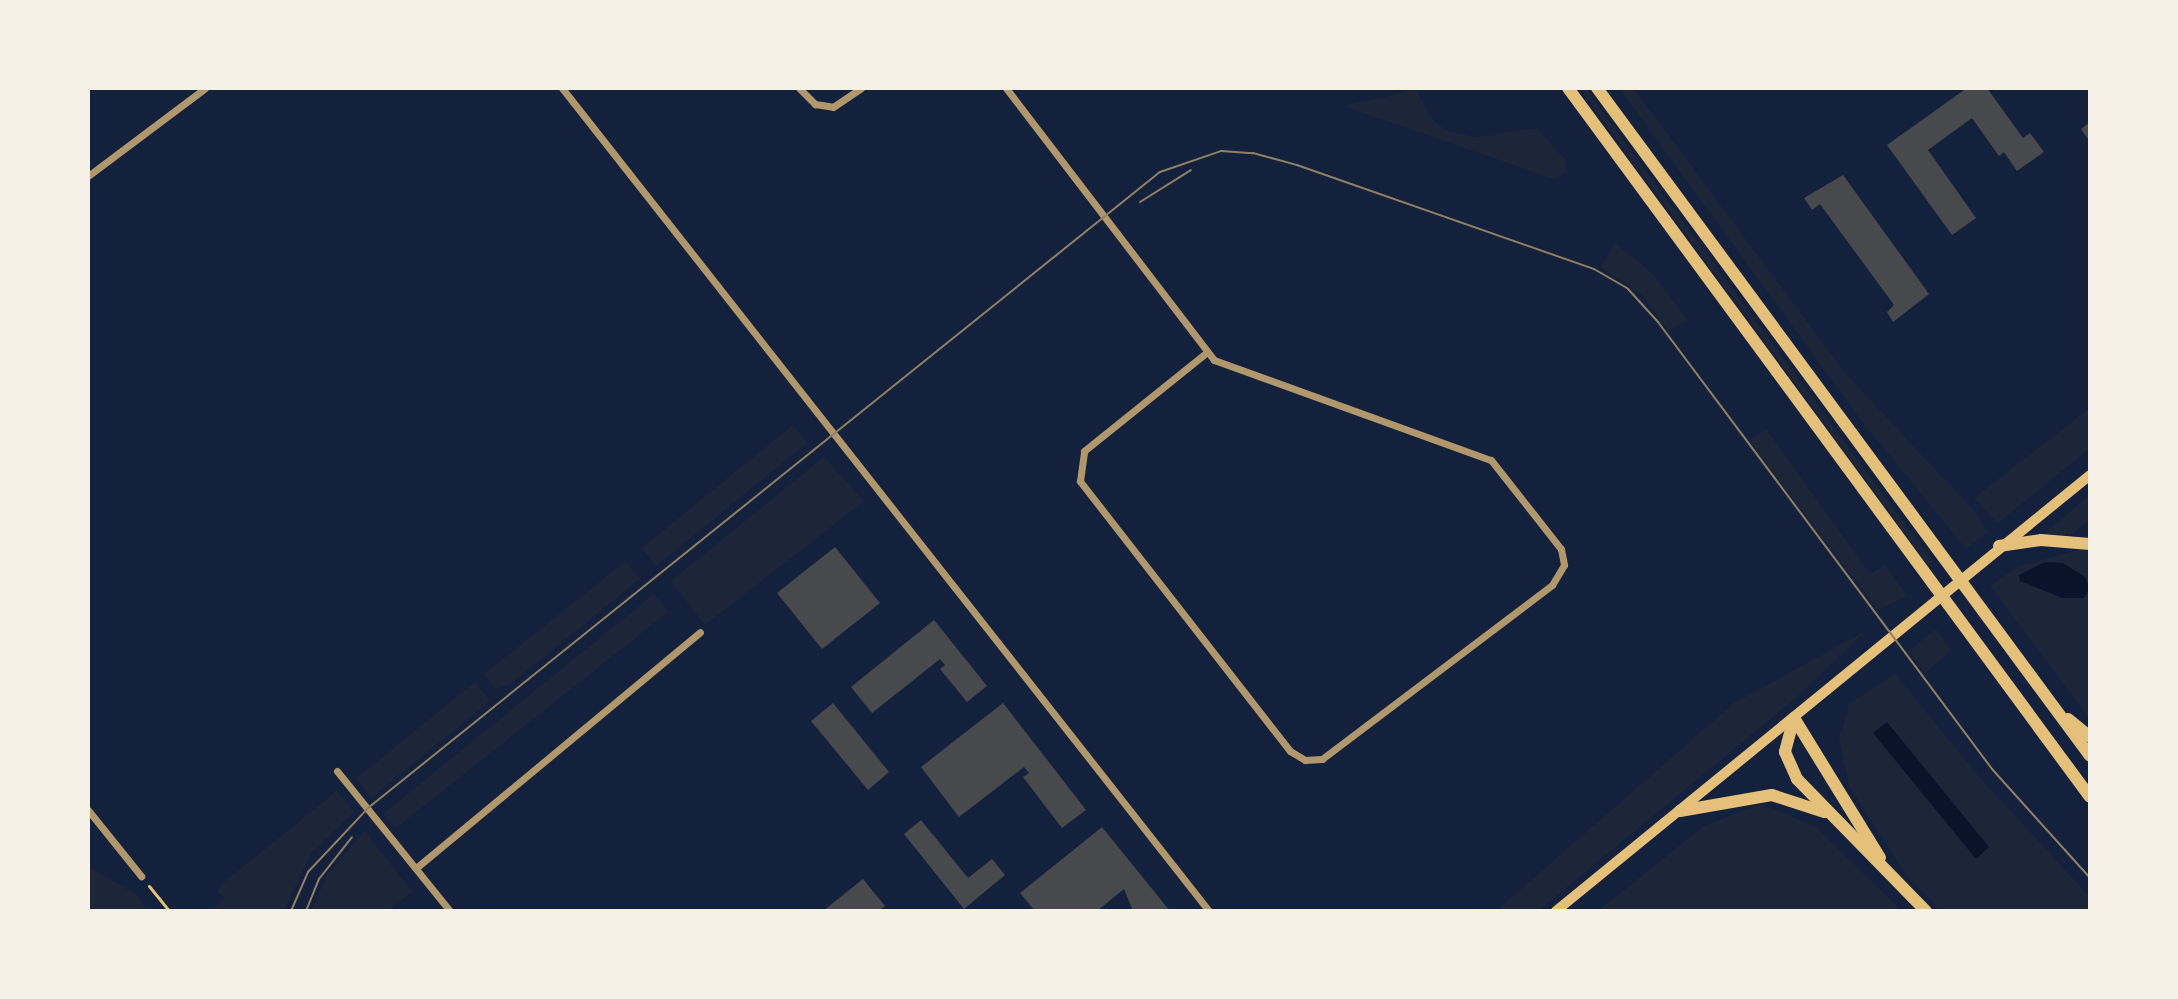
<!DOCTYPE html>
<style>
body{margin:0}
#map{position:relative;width:2178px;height:999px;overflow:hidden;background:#14213d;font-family:"Noto Sans",sans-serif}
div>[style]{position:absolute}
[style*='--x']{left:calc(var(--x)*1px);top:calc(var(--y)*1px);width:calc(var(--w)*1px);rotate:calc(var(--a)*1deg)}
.green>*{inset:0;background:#1d2539}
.water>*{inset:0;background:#0b132b}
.building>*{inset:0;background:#48494c}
.path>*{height:3px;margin:-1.5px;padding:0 1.5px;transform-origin:1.5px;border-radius:1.5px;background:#e5c07b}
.minor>*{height:7px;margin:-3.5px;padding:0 3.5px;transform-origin:3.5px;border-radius:3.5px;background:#b1986c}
.secondary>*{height:10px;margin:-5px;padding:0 5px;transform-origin:5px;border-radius:5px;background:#e5c07b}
.trunk>*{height:12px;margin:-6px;padding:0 6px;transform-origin:6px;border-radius:6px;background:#e5c07b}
.tram>*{height:2px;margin:-1px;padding:0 1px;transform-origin:1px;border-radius:1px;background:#918062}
span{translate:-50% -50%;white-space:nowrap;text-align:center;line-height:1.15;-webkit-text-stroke:8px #f6f1e7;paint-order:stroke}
.frame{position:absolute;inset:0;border:90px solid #f6f1e7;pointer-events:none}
</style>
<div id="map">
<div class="green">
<div style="clip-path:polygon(1579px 88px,1585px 88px,1933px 562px,1928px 565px)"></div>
<div style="clip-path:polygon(1619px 88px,1633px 88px,1846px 374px,1975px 512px,1987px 532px,1966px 549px,1864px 424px)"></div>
<div style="clip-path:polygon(1416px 90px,1434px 122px,1451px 132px,1476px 137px,1537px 128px,1565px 160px,1567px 172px,1554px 179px,1344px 106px)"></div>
<div style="clip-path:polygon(1615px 243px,1654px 275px,1687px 320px,1669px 331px,1641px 294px,1601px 267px)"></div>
<div style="clip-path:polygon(2090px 408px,2090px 448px,1998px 523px,1974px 498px)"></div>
<div style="clip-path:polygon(793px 425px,807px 443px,656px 566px,642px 548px)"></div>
<div style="clip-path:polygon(1766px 429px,1870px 574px,1885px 565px,1907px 596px,1878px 610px,1749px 441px)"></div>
<div style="clip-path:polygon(824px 457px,864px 501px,705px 625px,671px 581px)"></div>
<div style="clip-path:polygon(2090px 495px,2090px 520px,2072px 534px,2043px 535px)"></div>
<div style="clip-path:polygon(2081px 549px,2090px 550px,2090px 719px,1990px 586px,2017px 567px)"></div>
<div style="clip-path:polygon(626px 561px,640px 579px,509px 685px,496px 689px,484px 674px)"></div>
<div style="clip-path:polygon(654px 594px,668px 612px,396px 828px,383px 814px)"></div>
<div style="clip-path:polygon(1936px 629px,1951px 650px,1925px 673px,1909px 651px)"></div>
<div style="clip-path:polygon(1866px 631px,1799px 695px,1538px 911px,1496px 911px,1734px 703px)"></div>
<div style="clip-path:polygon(1895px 674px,1981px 779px,2090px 897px,2090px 911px,1941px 911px,1904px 872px,1849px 786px,1839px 739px,1849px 704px)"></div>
<div style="clip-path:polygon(475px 682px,490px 701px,371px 798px,357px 778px)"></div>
<div style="clip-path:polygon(337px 791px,354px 812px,311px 853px,284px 911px,212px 911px,224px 898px,217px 892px,223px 883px)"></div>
<div style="clip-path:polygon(1761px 804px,1816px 827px,1902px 911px,1598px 911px,1704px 826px)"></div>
<div style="clip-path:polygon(365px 831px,412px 892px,388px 911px,311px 911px,327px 875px)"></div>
<div style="clip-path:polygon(88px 866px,140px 897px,146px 911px,88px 911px)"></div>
</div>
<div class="water">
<div style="clip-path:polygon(2045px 562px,2063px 563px,2085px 577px,2090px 589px,2084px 598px,2062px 598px,2020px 581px,2019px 575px)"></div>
<div style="clip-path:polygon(1887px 722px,1989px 847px,1976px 859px,1873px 733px)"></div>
</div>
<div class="building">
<div style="clip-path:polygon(1967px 88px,1987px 88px,2023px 138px,2030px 133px,2044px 152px,2017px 171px,2004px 152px,1999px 156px,1972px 118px,1928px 150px,1976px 218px,1952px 235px,1887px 145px)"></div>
<div style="clip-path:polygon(2090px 122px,2090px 142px,2081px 129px)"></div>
<div style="clip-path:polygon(1843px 175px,1929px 294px,1893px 322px,1887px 312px,1894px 305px,1820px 204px,1812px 210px,1804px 198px)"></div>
<div style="clip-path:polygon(835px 547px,880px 603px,822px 649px,777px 593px)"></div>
<div style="clip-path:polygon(934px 620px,987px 686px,967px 702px,940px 669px,945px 665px,940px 659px,872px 713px,851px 687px)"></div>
<div style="clip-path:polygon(833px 703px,889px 772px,868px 790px,811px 721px)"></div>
<div style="clip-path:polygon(1003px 703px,1086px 810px,1062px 828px,1023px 777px,1029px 773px,1024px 767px,959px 817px,921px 767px)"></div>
<div style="clip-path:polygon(921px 820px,968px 878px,992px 859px,1005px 875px,964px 909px,904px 834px)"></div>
<div style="clip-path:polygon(1102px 827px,1144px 879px,1170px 911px,1133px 911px,1124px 889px,1097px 911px,1035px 911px,1020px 893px)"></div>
<div style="clip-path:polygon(863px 879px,885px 906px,878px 911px,823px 911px)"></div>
</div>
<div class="path">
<div style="--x:149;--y:886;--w:32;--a:51"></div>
</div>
<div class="minor">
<div style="--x:562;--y:88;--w:1047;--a:51.83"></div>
<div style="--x:799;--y:88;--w:23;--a:45"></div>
<div style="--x:815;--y:104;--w:18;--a:9"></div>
<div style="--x:833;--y:107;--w:34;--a:-34"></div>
<div style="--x:1006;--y:88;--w:342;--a:52.6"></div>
<div style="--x:1214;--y:360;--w:294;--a:19.9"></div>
<div style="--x:1491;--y:460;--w:113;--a:51.8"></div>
<div style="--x:1561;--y:549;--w:16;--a:79"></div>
<div style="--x:1564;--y:565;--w:23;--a:121"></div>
<div style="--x:1552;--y:585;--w:288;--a:142.9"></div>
<div style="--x:1322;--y:759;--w:17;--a:177"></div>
<div style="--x:1305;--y:760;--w:17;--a:-149"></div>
<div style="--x:1290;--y:751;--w:342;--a:-127.9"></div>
<div style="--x:1080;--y:481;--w:30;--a:-82"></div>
<div style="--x:1084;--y:451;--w:158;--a:-38.8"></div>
<div style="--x:88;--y:176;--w:146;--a:-36.9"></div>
<div style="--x:337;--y:771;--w:180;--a:51.1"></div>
<div style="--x:88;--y:810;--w:85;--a:51.2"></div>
<div style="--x:416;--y:868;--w:369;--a:-39.7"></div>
</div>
<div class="secondary">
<div style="--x:1556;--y:911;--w:689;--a:-39.23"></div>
</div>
<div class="trunk">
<div style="--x:1568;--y:88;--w:880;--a:53.64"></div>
<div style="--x:1597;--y:88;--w:830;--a:53.57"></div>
<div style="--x:1999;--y:546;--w:42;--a:-8.1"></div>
<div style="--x:2041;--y:540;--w:49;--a:4.7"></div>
<div style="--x:1794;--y:718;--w:35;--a:105"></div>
<div style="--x:1785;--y:752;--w:30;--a:66"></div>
<div style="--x:1797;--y:779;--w:185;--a:45.7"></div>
<div style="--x:1794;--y:718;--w:164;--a:58.4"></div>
<div style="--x:2068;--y:719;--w:28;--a:39"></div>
<div style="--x:1680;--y:811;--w:93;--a:-9.9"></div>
<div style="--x:1772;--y:795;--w:55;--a:18.1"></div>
</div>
<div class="tram">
<div style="--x:1140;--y:202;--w:60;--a:-32.1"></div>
<div style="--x:291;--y:911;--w:43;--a:-66.4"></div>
<div style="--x:308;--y:872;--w:88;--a:-46.8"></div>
<div style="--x:368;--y:808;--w:1016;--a:-38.77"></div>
<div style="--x:1160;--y:172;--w:65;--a:-19"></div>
<div style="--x:1221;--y:151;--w:32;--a:4"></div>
<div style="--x:1253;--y:153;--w:46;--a:15.3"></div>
<div style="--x:1297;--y:165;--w:315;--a:19.3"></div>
<div style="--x:1594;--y:269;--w:39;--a:30"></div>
<div style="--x:1628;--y:289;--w:45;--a:47.7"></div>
<div style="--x:1658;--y:322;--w:558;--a:53.23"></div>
<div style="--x:1992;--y:769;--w:147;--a:48"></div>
<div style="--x:306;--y:911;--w:35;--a:-68"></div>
<div style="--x:319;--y:879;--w:53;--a:-51.8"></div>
</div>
<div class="frame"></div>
</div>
